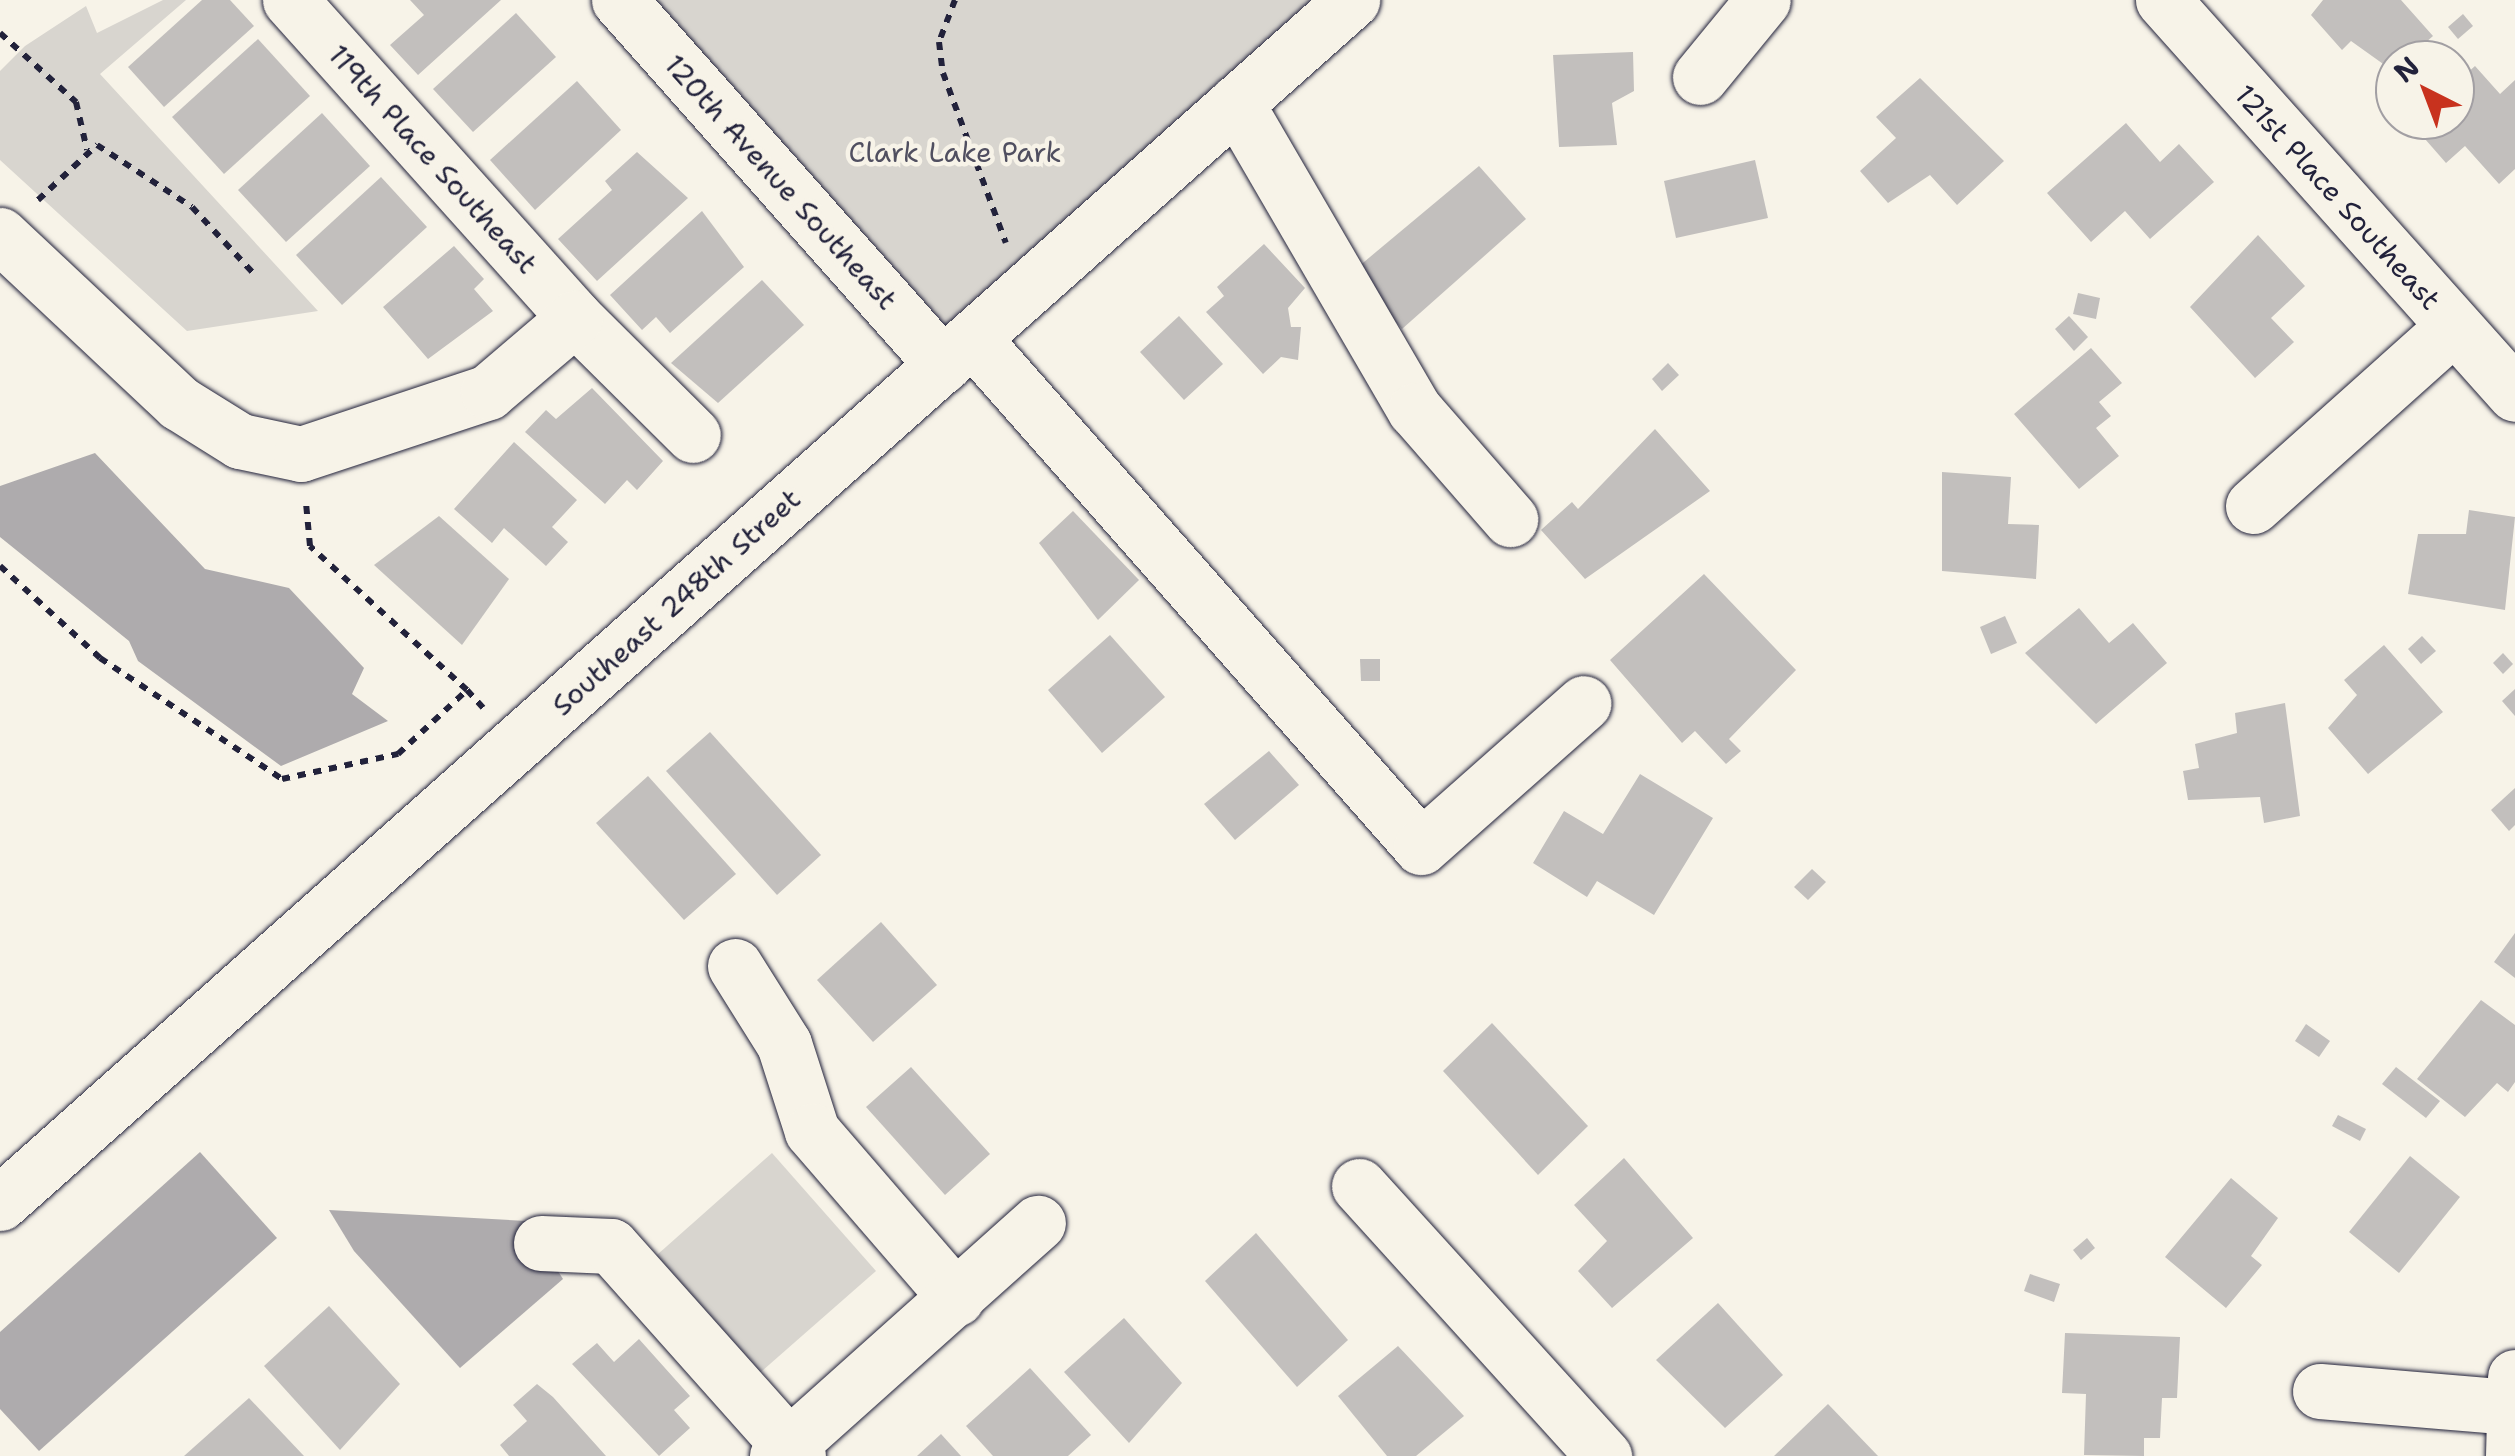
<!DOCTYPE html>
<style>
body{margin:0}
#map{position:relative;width:2515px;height:1456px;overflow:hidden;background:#f7f3e8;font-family:"Shantell Sans",sans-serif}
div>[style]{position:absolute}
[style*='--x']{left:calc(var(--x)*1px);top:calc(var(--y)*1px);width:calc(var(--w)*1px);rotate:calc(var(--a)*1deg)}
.green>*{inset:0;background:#d8d5cf}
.water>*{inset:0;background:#aeabad}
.building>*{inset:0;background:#c2bfbd}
.path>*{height:6px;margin-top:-3px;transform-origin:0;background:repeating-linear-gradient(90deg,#22223b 0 8px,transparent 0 16px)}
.roads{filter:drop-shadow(0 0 2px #22223b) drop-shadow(0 0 2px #22223b)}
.minor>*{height:55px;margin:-27.5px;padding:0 27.5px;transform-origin:27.5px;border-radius:27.5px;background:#f7f3e8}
span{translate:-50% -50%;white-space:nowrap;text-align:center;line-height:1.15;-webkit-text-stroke:9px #f7f3e8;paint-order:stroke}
.park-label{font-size:28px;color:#504f60}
.street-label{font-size:28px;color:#22223b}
.north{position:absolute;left:2375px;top:40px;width:100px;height:100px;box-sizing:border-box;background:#f7f3e8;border:2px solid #a29fa3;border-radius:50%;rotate:318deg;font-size:28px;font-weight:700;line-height:40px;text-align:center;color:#22223b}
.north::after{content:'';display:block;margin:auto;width:35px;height:45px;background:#c8321e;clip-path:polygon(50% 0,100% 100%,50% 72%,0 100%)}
</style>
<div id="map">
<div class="green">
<div style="clip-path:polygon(163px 0,186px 0,100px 74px,318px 311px,187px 331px,0 160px,0 71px,25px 46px,86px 6px,97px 33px)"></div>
<div style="clip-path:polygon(619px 0,1352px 0,943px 365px)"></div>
<div style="clip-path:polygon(772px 1153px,876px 1271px,753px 1379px,649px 1262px)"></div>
</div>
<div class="water">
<div style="clip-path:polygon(95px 453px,205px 569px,289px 588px,364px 668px,352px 694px,388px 721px,281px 766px,138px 661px,129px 641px,0 537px,0 486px)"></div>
<div style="clip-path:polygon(200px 1152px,277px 1238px,39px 1451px,0 1409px,0 1332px)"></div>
<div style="clip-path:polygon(329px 1210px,526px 1221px,563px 1279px,460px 1368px,354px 1251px)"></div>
</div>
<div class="building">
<div style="clip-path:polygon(202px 0,230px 0,254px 26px,164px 107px,128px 67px)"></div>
<div style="clip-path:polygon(410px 0,501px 0,418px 75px,390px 45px,424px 15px)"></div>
<div style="clip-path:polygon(2323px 0,2401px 0,2433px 36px,2393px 71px,2351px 41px,2342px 50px,2311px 15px)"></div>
<div style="clip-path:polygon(516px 13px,556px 57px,473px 132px,433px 89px)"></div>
<div style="clip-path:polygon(2463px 14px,2473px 26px,2458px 39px,2448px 27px)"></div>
<div style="clip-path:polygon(258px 39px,310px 96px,224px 174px,172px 117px)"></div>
<div style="clip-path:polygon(1633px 52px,1634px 91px,1612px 103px,1617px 145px,1559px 147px,1553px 55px)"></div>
<div style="clip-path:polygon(2475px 66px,2500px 94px,2515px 80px,2515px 169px,2499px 184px,2465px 146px,2446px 163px,2411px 123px,2455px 120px,2455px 84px)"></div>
<div style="clip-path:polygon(1920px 78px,2004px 161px,1957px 205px,1930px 175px,1888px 203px,1860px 171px,1896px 138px,1876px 117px)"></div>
<div style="clip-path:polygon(577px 81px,621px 130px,535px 210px,490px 160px)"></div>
<div style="clip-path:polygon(322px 113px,370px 166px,286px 242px,238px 190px)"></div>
<div style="clip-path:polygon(2126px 123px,2160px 162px,2179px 144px,2214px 182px,2150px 239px,2125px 211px,2091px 242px,2047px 193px)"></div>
<div style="clip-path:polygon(637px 152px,688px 198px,597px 281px,558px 239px,612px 190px,605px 181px)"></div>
<div style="clip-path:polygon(1755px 160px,1768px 218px,1676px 238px,1664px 181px)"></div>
<div style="clip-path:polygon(1479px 166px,1526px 219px,1402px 329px,1352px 272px)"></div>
<div style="clip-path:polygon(381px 177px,427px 227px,342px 305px,296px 255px)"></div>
<div style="clip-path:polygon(702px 211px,744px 267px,670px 333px,656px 317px,642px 330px,610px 295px)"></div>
<div style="clip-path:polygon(2258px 235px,2305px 286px,2271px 318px,2294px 342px,2255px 378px,2190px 307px)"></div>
<div style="clip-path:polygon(1264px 244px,1305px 288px,1288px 308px,1291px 327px,1301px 327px,1298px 360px,1281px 357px,1263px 374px,1206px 312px,1224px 296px,1217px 287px)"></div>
<div style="clip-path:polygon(454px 246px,484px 279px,474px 289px,493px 311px,428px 359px,383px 307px)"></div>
<div style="clip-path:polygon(762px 280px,804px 325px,718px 403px,671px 363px)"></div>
<div style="clip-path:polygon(2078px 293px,2100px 298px,2096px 319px,2073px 314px)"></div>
<div style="clip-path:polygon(1179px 316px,1223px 364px,1184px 400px,1140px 352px)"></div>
<div style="clip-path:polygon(2069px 316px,2088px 337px,2074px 351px,2055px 329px)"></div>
<div style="clip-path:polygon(2091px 348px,2122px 383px,2099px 402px,2111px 416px,2096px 428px,2119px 456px,2079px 489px,2014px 414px)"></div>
<div style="clip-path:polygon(1668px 363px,1679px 375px,1662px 391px,1652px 379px)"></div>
<div style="clip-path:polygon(592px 388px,663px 461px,637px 490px,627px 480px,605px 504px,525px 432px,546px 410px,556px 419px)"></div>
<div style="clip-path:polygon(1655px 429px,1710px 491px,1585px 579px,1541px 530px,1572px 502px,1578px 509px)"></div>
<div style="clip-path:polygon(514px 442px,577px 500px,552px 527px,568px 542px,546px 566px,504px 528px,492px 543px,454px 509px)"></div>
<div style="clip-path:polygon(1942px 472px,2011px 477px,2008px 524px,2039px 525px,2036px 579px,1942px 571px)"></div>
<div style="clip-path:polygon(2469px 510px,2515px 517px,2505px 610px,2408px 594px,2418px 534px,2466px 534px)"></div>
<div style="clip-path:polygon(1073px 511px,1139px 580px,1098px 620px,1039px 543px)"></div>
<div style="clip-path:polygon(439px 516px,509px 579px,462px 645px,374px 565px)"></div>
<div style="clip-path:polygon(1704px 574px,1796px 670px,1729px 739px,1741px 751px,1726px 764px,1695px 731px,1682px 743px,1610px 660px)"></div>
<div style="clip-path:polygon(2079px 608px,2109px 643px,2133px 623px,2167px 663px,2096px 724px,2025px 653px)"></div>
<div style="clip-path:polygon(2005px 616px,2017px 643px,1991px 654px,1980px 627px)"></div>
<div style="clip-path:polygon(1110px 635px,1165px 697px,1102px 753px,1048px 690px)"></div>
<div style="clip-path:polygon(2422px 636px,2436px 651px,2421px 664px,2408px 649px)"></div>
<div style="clip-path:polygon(2384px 645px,2443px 712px,2368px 774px,2328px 728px,2357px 695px,2344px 680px)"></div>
<div style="clip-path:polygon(2503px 653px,2513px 664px,2503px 674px,2493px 663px)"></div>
<div style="clip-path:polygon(1360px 659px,1380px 659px,1380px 681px,1361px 681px)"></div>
<div style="clip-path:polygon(2515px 689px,2515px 716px,2502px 701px)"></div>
<div style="clip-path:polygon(2285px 703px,2300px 816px,2264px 823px,2260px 797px,2188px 800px,2183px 771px,2199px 768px,2195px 744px,2237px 733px,2235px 713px)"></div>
<div style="clip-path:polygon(710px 732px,821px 855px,777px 895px,666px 771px)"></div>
<div style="clip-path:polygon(1269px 751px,1299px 785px,1235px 840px,1204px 804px)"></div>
<div style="clip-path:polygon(1640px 774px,1713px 818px,1654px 915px,1597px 881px,1587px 897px,1533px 863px,1564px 811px,1603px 834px)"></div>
<div style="clip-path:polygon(648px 776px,736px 874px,684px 920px,596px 823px)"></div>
<div style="clip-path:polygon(2515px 788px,2515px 825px,2509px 831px,2491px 810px)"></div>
<div style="clip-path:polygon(1812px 869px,1826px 882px,1808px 900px,1794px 887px)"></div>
<div style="clip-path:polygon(881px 922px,937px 985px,873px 1042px,817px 980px)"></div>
<div style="clip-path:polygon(2515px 933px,2515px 978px,2494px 962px)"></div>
<div style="clip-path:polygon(2481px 1000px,2515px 1025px,2515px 1082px,2508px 1092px,2497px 1083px,2465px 1117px,2417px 1079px)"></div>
<div style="clip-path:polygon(1492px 1023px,1588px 1126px,1538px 1175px,1443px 1071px)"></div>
<div style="clip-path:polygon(2306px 1024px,2330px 1041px,2319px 1057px,2295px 1041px)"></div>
<div style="clip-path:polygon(911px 1067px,990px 1154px,945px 1195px,866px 1107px)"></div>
<div style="clip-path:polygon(2396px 1067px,2440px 1101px,2426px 1118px,2382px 1084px)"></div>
<div style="clip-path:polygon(2338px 1115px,2366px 1129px,2360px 1141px,2332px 1126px)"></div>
<div style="clip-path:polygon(2410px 1156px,2460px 1197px,2399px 1273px,2349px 1232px)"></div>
<div style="clip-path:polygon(1624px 1158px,1693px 1238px,1612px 1308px,1578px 1271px,1607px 1241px,1574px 1205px)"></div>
<div style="clip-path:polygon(2231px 1178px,2278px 1218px,2251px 1256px,2262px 1265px,2226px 1308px,2165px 1257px)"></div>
<div style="clip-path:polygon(1256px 1233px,1348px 1340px,1297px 1387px,1205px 1281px)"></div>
<div style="clip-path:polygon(2087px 1238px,2095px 1248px,2081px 1260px,2073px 1250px)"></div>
<div style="clip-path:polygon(2030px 1274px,2060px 1284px,2054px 1302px,2024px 1291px)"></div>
<div style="clip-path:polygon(1718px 1303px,1783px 1375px,1725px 1428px,1656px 1360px)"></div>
<div style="clip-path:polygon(329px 1306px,400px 1384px,340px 1450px,264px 1366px)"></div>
<div style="clip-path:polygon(1124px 1318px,1182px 1383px,1129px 1443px,1064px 1372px)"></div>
<div style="clip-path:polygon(2065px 1333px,2180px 1337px,2177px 1398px,2162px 1398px,2160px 1438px,2144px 1438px,2144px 1456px,2084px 1455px,2086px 1394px,2062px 1393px)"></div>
<div style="clip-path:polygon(639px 1339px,690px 1396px,674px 1410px,690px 1428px,659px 1456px,572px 1364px,597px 1343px,614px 1362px)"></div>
<div style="clip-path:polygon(1398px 1346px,1464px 1416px,1416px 1456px,1387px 1456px,1338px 1396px)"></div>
<div style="clip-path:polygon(1030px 1368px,1091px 1435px,1068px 1456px,993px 1456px,966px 1426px)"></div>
<div style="clip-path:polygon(537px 1384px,553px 1397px,606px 1456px,509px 1456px,500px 1445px,527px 1421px,513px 1405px)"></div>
<div style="clip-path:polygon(249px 1398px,304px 1456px,184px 1456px)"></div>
<div style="clip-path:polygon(1828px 1404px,1878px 1456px,1774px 1456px)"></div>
<div style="clip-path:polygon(941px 1434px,961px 1456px,917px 1456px)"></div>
</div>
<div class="path">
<div style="--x:955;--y:0;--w:45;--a:110.9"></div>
<div style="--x:939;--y:42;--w:31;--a:83"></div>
<div style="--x:943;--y:73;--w:181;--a:69.7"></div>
<div style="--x:0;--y:33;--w:103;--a:42.2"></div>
<div style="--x:76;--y:102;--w:49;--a:77.1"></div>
<div style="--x:38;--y:200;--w:81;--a:-43"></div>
<div style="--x:97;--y:145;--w:113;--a:33.1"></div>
<div style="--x:192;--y:207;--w:94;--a:47.2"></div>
<div style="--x:0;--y:566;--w:136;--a:42.6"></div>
<div style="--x:100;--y:658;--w:219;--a:33.6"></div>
<div style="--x:282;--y:779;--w:119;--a:-12.2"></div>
<div style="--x:398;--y:754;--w:94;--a:-42.8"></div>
<div style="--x:467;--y:690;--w:213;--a:-137.5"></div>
<div style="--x:310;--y:546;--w:43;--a:-95.3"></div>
<div style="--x:467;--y:690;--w:24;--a:48"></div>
</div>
<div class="roads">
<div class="minor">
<div style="--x:290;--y:0;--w:427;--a:48.1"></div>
<div style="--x:575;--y:318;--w:166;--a:44.8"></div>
<div style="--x:619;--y:0;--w:488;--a:48.4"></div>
<div style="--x:2163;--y:0;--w:528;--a:48.22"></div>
<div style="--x:1700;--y:77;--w:99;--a:-50.7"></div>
<div style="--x:1236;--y:103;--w:355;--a:59.8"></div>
<div style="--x:1415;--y:410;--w:145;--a:48.9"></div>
<div style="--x:0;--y:235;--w:245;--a:43.2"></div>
<div style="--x:179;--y:403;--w:72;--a:31.9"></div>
<div style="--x:240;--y:441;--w:62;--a:12"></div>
<div style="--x:301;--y:454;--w:197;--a:-18.3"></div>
<div style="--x:488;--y:392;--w:114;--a:-40.4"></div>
<div style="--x:973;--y:339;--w:677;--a:48.59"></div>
<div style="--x:1421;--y:847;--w:217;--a:-41.5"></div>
<div style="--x:2253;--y:506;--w:268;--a:-41.8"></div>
<div style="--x:735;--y:966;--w:92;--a:57.9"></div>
<div style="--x:784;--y:1044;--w:91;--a:72.2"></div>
<div style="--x:812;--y:1131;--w:221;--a:49.2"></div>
<div style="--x:1359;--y:1186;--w:365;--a:47.8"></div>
<div style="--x:0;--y:1203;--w:1810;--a:-41.66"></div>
<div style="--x:541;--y:1243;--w:70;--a:2.5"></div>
<div style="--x:611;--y:1246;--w:281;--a:48.3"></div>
<div style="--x:2320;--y:1391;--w:190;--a:4.8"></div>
<div style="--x:777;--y:1456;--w:350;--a:-41.8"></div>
<div style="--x:2513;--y:1456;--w:79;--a:-88.5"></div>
</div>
</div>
<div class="park-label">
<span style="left:955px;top:152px">Clark Lake Park</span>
</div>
<div class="street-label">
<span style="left:433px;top:159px;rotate:48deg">119th Place Southeast</span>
<span style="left:781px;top:182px;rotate:48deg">120th Avenue Southeast</span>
<span style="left:2338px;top:197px;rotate:48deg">121st Place Southeast</span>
<span style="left:676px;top:602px;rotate:-42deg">Southeast 248th Street</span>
</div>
<div class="north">N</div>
</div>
